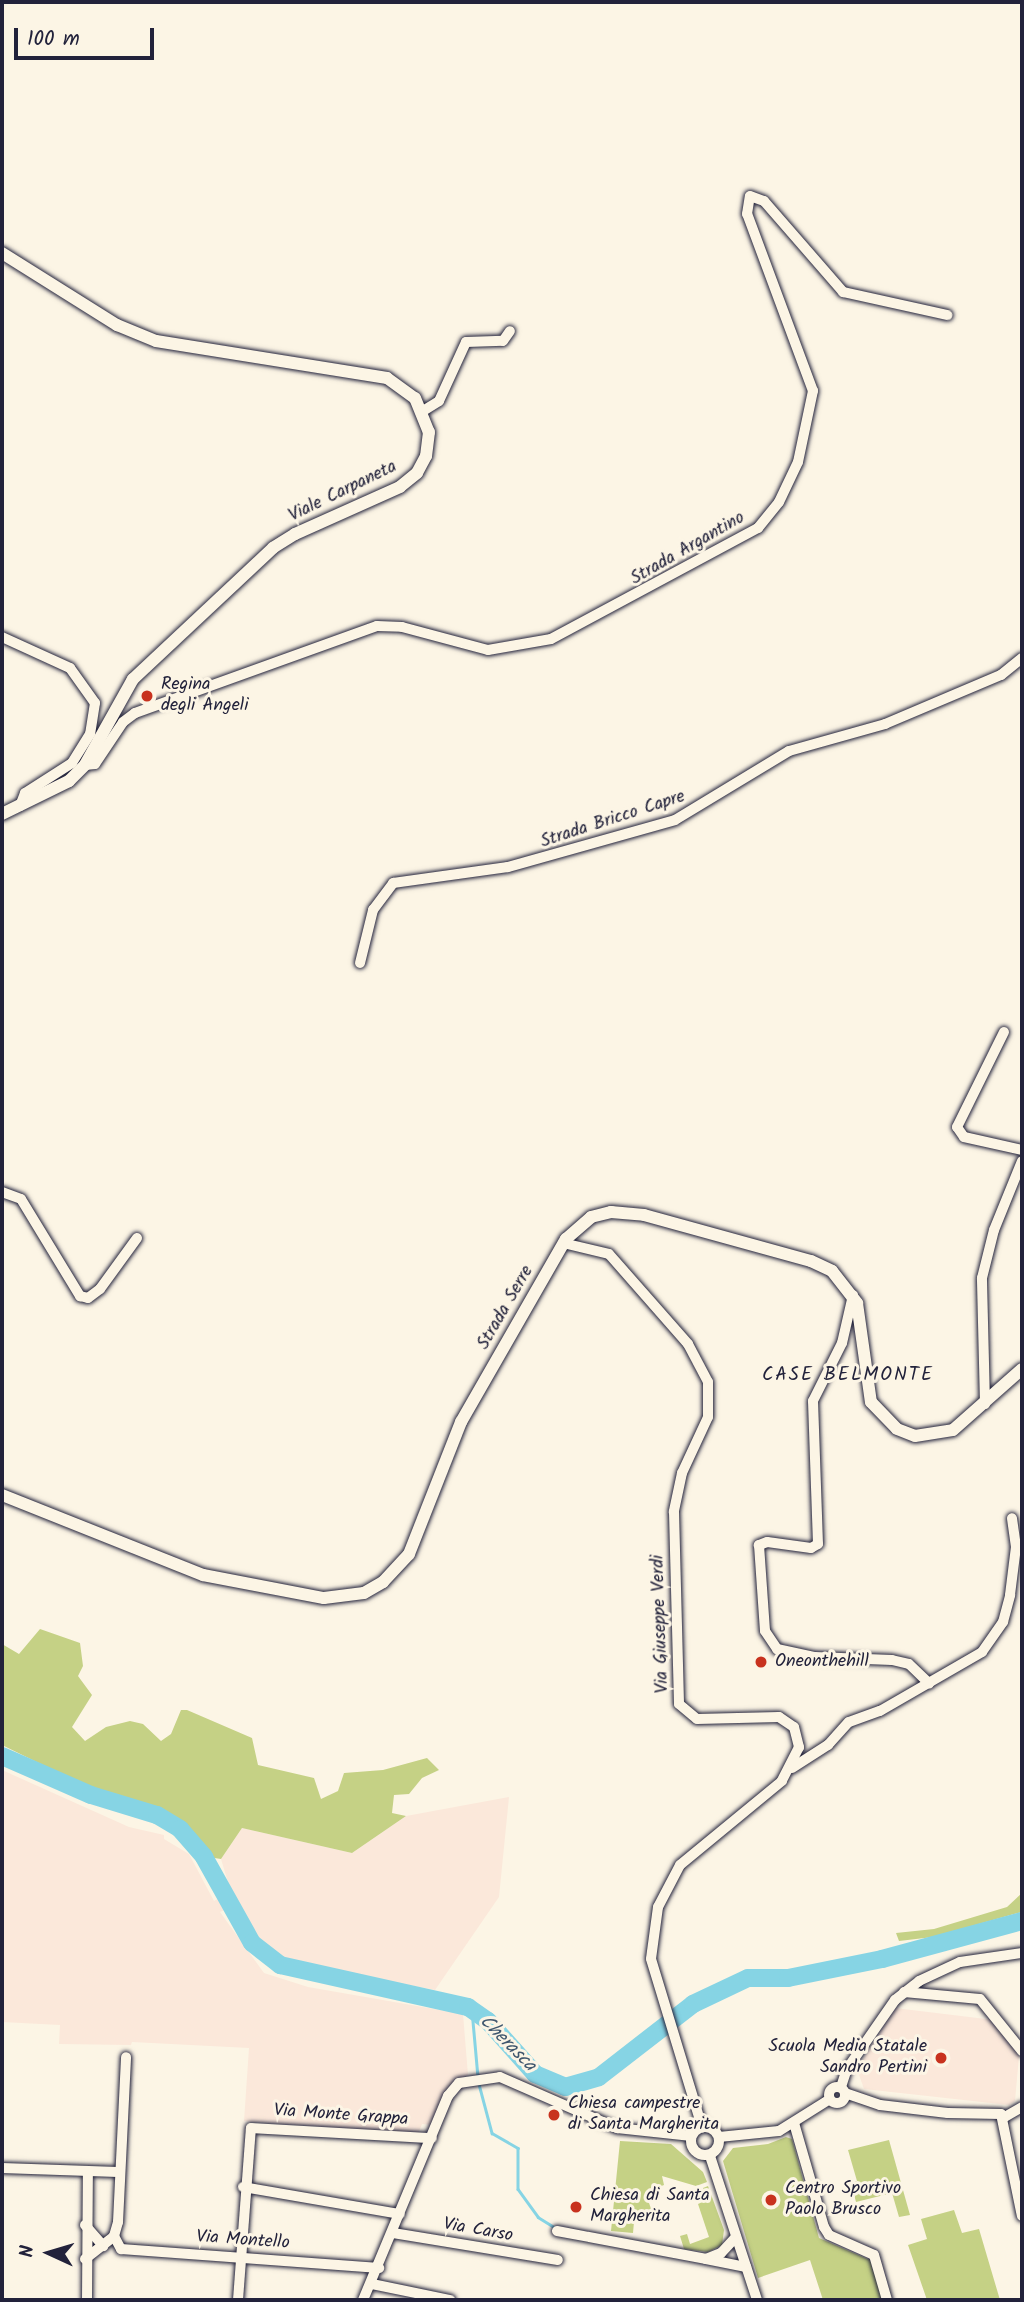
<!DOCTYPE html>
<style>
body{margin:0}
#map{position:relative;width:1024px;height:2302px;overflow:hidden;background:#fcf5e5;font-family:Kalam,sans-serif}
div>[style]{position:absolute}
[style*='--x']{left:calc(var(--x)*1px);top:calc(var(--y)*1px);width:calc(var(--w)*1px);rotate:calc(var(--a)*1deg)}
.built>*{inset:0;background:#fbe8da}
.green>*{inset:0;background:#c5d185}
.stream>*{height:2.5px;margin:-1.25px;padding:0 1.25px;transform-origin:1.25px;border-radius:1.25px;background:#86d4e4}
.river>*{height:18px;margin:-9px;padding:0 9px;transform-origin:9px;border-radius:9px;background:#86d4e4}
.roads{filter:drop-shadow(0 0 2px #22223b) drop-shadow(0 0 2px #22223b)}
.minor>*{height:10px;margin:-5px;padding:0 5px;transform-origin:5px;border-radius:5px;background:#fcf5e5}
.minor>.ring{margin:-5px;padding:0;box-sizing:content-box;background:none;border:10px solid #fcf5e5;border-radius:50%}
.major>*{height:12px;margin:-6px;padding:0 6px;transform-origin:6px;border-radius:6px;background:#fcf5e5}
.dots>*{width:19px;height:19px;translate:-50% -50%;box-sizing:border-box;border:4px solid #fcf5e5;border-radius:50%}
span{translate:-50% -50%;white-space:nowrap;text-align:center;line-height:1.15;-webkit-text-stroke:6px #fcf5e5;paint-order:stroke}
.street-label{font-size:18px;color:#22223b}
.poi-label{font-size:18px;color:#22223b}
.left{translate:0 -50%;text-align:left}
.right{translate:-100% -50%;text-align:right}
.neighbourhood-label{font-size:19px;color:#22223b;letter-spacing:2px}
.water-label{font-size:19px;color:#40576e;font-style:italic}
.frame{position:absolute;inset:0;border:4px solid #22223b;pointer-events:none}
.north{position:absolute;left:14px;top:2218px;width:70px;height:70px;-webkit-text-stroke:5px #fcf5e5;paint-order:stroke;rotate:274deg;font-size:19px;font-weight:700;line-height:28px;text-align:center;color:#22223b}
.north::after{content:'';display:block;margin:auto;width:24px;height:32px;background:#22223b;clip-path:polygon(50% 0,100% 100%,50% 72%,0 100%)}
.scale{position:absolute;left:14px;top:28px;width:140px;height:32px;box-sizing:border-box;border:4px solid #22223b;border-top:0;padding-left:9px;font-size:21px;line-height:24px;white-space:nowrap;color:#22223b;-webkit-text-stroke:5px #fcf5e5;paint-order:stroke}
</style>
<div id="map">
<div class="built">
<div style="clip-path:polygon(2px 1770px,129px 1827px,164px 1835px,164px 1839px,189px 1854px,214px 1901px,231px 1892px,221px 1859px,242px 1828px,352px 1853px,406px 1816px,509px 1797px,499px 1897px,435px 1990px,280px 1960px,258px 1943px,236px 1905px,220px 1912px,264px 1973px,308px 1987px,463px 2014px,468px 2075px,452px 2084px,433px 2125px,422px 2124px,418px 2134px,244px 2121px,249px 2048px,132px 2042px,131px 2045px,59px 2044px,60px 2025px,2px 2022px)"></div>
<div style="clip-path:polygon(895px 2008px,994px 2020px,1019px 2056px,1015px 2101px,1009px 2105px,864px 2089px,857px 2069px)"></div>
</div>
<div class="green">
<div style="clip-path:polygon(40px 1629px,80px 1643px,83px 1666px,78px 1676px,92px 1695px,72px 1727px,85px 1741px,106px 1727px,130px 1721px,143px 1724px,161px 1741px,171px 1734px,181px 1710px,187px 1710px,252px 1738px,258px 1765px,314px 1778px,321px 1799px,338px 1791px,344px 1773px,383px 1770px,427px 1758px,439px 1770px,422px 1778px,409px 1794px,394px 1795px,392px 1813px,406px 1816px,352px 1853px,242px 1828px,221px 1859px,208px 1857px,199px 1842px,166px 1816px,108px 1797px,2px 1745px,2px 1644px,19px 1654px)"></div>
<div style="clip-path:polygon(1022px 1893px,1022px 1912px,1014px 1914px,933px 1937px,899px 1941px,896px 1933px,934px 1929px,1007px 1907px)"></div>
<div style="clip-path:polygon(786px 2137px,792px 2139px,819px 2238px,870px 2260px,883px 2300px,823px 2300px,810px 2260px,758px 2278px,723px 2161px,733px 2148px,768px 2144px)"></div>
<div style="clip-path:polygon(889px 2140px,910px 2215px,899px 2217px,892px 2193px,856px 2202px,851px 2183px,857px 2181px,848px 2150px)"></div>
<div style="clip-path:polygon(620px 2141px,671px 2144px,703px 2172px,707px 2182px,696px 2186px,662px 2176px,664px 2185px,645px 2192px,653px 2214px,649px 2219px,634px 2222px,633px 2233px,611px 2231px)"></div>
<div style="clip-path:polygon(708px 2186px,724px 2230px,722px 2245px,708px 2252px,684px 2249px,680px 2236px,687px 2234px,690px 2244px,709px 2237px,698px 2204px,707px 2200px,703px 2188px)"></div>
<div style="clip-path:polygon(954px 2210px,962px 2233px,979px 2229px,1000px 2300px,927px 2300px,908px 2245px,927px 2239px,921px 2219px)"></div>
</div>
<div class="stream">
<div style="--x:472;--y:2010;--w:67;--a:84.9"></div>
<div style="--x:479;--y:2084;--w:51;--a:75.1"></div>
<div style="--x:492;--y:2133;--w:30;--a:30"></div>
<div style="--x:518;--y:2148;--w:41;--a:90"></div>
<div style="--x:518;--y:2189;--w:34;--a:54"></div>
<div style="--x:538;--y:2217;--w:19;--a:32"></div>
</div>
<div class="river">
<div style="--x:2;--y:1756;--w:97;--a:23.7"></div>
<div style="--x:91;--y:1795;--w:69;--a:16.9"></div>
<div style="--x:157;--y:1815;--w:27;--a:31"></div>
<div style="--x:180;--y:1829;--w:37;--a:49"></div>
<div style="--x:204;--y:1857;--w:98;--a:60.8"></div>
<div style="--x:252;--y:1943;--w:36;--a:38"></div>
<div style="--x:280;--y:1965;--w:193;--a:12.6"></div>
<div style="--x:468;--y:2007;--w:24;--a:35"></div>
<div style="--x:488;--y:2021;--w:71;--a:48.4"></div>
<div style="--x:535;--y:2074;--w:33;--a:23"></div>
<div style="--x:565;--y:2087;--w:35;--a:-16"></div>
<div style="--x:599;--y:2077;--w:119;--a:-37.8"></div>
<div style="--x:693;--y:2004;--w:61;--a:-25.3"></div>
<div style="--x:748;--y:1978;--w:40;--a:0"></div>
<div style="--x:788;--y:1978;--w:96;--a:-11.4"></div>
<div style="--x:882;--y:1959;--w:145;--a:-15.2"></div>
</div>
<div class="roads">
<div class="minor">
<div style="--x:423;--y:411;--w:19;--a:-32"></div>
<div style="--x:439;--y:401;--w:65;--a:-65.4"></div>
<div style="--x:466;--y:342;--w:37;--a:-2"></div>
<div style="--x:503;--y:341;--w:12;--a:-55"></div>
<div style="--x:2;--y:637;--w:75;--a:24.5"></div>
<div style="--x:70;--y:668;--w:43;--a:54.5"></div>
<div style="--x:95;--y:703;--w:31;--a:99"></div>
<div style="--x:90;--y:734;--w:34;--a:122"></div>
<div style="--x:72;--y:763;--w:56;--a:147.4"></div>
<div style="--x:25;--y:793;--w:14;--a:111"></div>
<div style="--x:85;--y:765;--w:10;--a:-6"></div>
<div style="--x:95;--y:764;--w:50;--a:-56.3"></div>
<div style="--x:123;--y:722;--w:15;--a:-37"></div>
<div style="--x:135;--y:713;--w:257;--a:-19.8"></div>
<div style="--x:377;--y:626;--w:25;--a:2"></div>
<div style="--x:402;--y:627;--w:89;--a:15"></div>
<div style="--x:488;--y:650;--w:64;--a:-9.9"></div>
<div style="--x:551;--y:639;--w:235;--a:-28.2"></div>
<div style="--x:758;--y:528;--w:33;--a:-51"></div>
<div style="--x:779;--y:502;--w:44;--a:-64.6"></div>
<div style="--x:798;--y:462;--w:73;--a:-78.1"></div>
<div style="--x:813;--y:391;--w:189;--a:-110.4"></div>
<div style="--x:747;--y:214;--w:18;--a:-81"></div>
<div style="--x:750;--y:196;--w:15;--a:20"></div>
<div style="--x:764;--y:201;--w:121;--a:49"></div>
<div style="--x:843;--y:292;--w:107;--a:12.5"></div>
<div style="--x:360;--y:963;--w:55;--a:-76.2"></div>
<div style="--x:373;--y:910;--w:34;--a:-53"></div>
<div style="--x:393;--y:883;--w:116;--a:-7.9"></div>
<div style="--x:508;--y:867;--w:173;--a:-15.7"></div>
<div style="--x:675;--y:820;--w:133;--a:-31.2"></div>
<div style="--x:789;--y:751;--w:100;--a:-15.7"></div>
<div style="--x:885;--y:724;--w:126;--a:-22.9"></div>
<div style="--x:1001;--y:675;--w:27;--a:-39"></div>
<div style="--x:1004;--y:1032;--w:106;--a:116.3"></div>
<div style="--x:957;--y:1127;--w:12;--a:55"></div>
<div style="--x:964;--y:1137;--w:59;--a:12.6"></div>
<div style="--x:2;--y:1192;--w:20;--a:20"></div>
<div style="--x:21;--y:1199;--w:114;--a:58.7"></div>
<div style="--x:80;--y:1296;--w:8;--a:14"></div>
<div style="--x:88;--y:1298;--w:15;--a:-37"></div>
<div style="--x:100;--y:1289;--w:63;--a:-54"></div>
<div style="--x:563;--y:1243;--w:47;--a:13.4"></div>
<div style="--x:609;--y:1254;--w:120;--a:48.7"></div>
<div style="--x:688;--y:1344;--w:43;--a:62.2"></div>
<div style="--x:708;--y:1382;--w:35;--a:90"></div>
<div style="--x:708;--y:1417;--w:62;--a:114.9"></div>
<div style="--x:682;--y:1473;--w:40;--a:102"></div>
<div style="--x:674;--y:1512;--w:192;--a:88.5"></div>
<div style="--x:679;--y:1704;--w:23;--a:40"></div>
<div style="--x:697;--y:1719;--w:82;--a:-1.4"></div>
<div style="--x:779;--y:1717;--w:18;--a:34"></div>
<div style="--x:794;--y:1727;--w:21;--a:76"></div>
<div style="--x:799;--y:1747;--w:38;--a:117"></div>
<div style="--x:782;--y:1781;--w:132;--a:140.5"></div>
<div style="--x:680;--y:1865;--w:47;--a:117.6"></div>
<div style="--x:658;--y:1907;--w:52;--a:97.7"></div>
<div style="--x:651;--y:1959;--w:176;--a:73.1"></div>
<div style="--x:853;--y:1295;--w:49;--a:102.9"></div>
<div style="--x:842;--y:1343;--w:65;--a:116.6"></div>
<div style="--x:813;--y:1401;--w:143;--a:88"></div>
<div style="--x:818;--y:1544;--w:8;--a:150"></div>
<div style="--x:811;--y:1548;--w:44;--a:-172.2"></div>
<div style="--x:767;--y:1542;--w:9;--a:159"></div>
<div style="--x:759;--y:1545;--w:86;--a:86"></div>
<div style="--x:765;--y:1631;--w:22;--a:56"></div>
<div style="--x:777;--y:1649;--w:39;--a:12"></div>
<div style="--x:815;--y:1657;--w:77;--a:2.2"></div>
<div style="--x:892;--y:1660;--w:17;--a:13"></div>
<div style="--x:909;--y:1664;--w:28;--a:44"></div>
<div style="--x:985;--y:1404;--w:126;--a:-91.4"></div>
<div style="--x:982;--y:1278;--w:49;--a:-76"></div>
<div style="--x:994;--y:1230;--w:74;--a:-67.9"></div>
<div style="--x:792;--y:1768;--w:43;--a:-32.6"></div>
<div style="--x:828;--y:1745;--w:31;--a:-48"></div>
<div style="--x:849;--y:1722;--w:33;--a:-20"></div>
<div style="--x:880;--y:1711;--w:118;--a:-30"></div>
<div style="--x:982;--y:1652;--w:37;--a:-55"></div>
<div style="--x:1003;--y:1622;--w:28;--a:-75"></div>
<div style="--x:1010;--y:1595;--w:48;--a:-82.9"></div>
<div style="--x:1016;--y:1547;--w:29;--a:-98"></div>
<div style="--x:904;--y:1992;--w:76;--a:5.3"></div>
<div style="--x:980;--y:1999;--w:67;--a:51.1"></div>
<div class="ring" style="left:829px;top:2087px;width:6px;height:6px"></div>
<div style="--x:841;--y:2087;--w:19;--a:-72"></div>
<div style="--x:847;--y:2069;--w:84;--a:-55.2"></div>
<div style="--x:895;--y:2000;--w:31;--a:-38"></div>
<div style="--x:919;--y:1981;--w:45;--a:-24.9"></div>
<div style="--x:960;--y:1962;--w:63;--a:-8.3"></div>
<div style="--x:845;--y:2093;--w:37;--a:19"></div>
<div style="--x:880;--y:2105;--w:68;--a:6.7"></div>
<div style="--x:948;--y:2113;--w:53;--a:1.1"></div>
<div style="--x:1001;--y:2114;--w:104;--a:78.4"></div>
<div style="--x:1003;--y:2118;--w:22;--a:-30"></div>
<div style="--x:794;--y:2123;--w:108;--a:73.9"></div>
<div style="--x:824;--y:2227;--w:9;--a:58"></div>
<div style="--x:829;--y:2235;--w:49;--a:24"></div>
<div style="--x:874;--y:2255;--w:47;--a:73.9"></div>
<div class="ring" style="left:691px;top:2127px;width:18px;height:18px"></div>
<div style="--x:719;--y:2137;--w:60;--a:-5.7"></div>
<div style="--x:779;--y:2131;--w:60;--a:-32.1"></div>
<div style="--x:710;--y:2156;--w:151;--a:71.9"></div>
<div style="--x:2;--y:2168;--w:116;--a:2"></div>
<div style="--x:243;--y:2187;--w:159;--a:9.8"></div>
<div style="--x:85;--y:2225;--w:28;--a:49"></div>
<div style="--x:557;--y:2231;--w:152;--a:10.6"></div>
<div style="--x:393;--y:2233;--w:167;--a:9.3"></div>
<div style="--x:114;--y:2236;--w:15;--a:62"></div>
<div style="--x:121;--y:2249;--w:259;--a:4.2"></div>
<div style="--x:736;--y:2237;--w:22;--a:133"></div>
<div style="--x:721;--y:2253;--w:16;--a:158"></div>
<div style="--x:706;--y:2259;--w:41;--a:11.3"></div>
<div style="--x:85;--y:2259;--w:37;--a:-38"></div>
<div style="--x:114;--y:2236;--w:15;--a:-74"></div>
<div style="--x:118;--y:2222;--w:165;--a:-87.2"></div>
<div style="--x:372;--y:2284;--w:80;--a:11.6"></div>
<div style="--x:87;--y:2300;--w:128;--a:-89.6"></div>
<div style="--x:238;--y:2300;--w:172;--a:-85.7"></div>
<div style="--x:251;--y:2128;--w:181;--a:3.2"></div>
<div style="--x:363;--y:2300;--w:221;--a:-67.4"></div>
<div style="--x:448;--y:2096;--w:17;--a:-50"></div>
<div style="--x:459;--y:2083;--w:41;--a:-8.3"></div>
<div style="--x:500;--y:2077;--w:128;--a:23.6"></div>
<div style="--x:617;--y:2128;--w:75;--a:6.1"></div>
</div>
<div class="major">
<div style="--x:2;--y:253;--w:136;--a:32.1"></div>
<div style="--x:117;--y:325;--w:42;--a:22.3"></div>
<div style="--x:156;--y:341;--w:234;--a:9.1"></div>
<div style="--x:387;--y:378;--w:34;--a:36"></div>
<div style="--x:415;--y:398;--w:37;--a:68"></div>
<div style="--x:429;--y:432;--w:24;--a:97"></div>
<div style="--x:426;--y:456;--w:19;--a:118"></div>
<div style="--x:417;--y:473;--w:22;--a:141"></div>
<div style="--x:400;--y:487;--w:115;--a:155.9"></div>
<div style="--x:295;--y:534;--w:26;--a:148"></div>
<div style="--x:273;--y:548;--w:192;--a:136.9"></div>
<div style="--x:133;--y:679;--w:98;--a:119.2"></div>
<div style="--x:85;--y:765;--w:23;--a:135"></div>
<div style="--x:69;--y:781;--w:75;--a:153.8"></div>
<div style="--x:2;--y:1495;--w:216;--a:21.7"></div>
<div style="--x:203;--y:1575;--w:123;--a:10.8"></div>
<div style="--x:324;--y:1598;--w:40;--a:-7.1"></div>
<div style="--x:364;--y:1593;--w:22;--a:-30"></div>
<div style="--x:383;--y:1582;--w:38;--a:-47"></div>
<div style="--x:409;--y:1554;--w:142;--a:-68.5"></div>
<div style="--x:461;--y:1422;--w:211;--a:-60.2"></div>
<div style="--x:566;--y:1239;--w:33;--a:-41"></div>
<div style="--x:591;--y:1217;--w:21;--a:-14"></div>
<div style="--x:611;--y:1212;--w:33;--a:5"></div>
<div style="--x:644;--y:1215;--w:173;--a:15.4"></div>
<div style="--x:811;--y:1261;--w:23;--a:25"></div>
<div style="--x:832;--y:1271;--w:41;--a:52"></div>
<div style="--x:857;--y:1303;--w:100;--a:82"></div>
<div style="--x:871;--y:1402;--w:37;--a:46"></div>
<div style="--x:897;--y:1429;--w:19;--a:21"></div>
<div style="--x:915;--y:1436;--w:38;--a:-9"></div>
<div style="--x:953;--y:1430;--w:92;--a:-41.5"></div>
</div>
</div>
<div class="dots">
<div style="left:147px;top:696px;background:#c8321e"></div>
<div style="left:761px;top:1662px;background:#c8321e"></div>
<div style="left:941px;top:2058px;background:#c8321e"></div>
<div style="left:554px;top:2115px;background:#c8321e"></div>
<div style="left:771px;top:2200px;background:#c8321e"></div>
<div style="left:576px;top:2207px;background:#c8321e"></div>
</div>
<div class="street-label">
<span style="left:343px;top:492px;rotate:-26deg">Viale Carpaneta</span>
<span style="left:688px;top:549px;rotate:-30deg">Strada Argantino</span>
<span style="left:613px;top:820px;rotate:-18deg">Strada Bricco Capre</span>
<span style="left:506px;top:1308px;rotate:-60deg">Strada Serre</span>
<span style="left:661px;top:1624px;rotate:-92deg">Via Giuseppe Verdi</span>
<span style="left:341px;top:2116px;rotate:4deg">Via Monte Grappa</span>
<span style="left:478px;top:2231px;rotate:10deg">Via Carso</span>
<span style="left:243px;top:2241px;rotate:4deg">Via Montello</span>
</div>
<div class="poi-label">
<span class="left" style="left:161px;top:696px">Regina<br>degli Angeli</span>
<span class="left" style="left:775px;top:1662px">Oneonthehill</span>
<span class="right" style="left:927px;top:2058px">Scuola Media Statale<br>Sandro Pertini</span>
<span class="left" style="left:568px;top:2115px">Chiesa campestre<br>di Santa Margherita</span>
<span class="left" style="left:785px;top:2200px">Centro Sportivo<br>Paolo Brusco</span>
<span class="left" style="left:590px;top:2207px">Chiesa di Santa<br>Margherita</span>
</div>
<div class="neighbourhood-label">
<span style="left:848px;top:1376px">CASE BELMONTE</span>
</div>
<div class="water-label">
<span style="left:507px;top:2044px;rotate:45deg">Cherasca</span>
</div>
<div class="frame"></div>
<div class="north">N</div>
<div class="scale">100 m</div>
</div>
